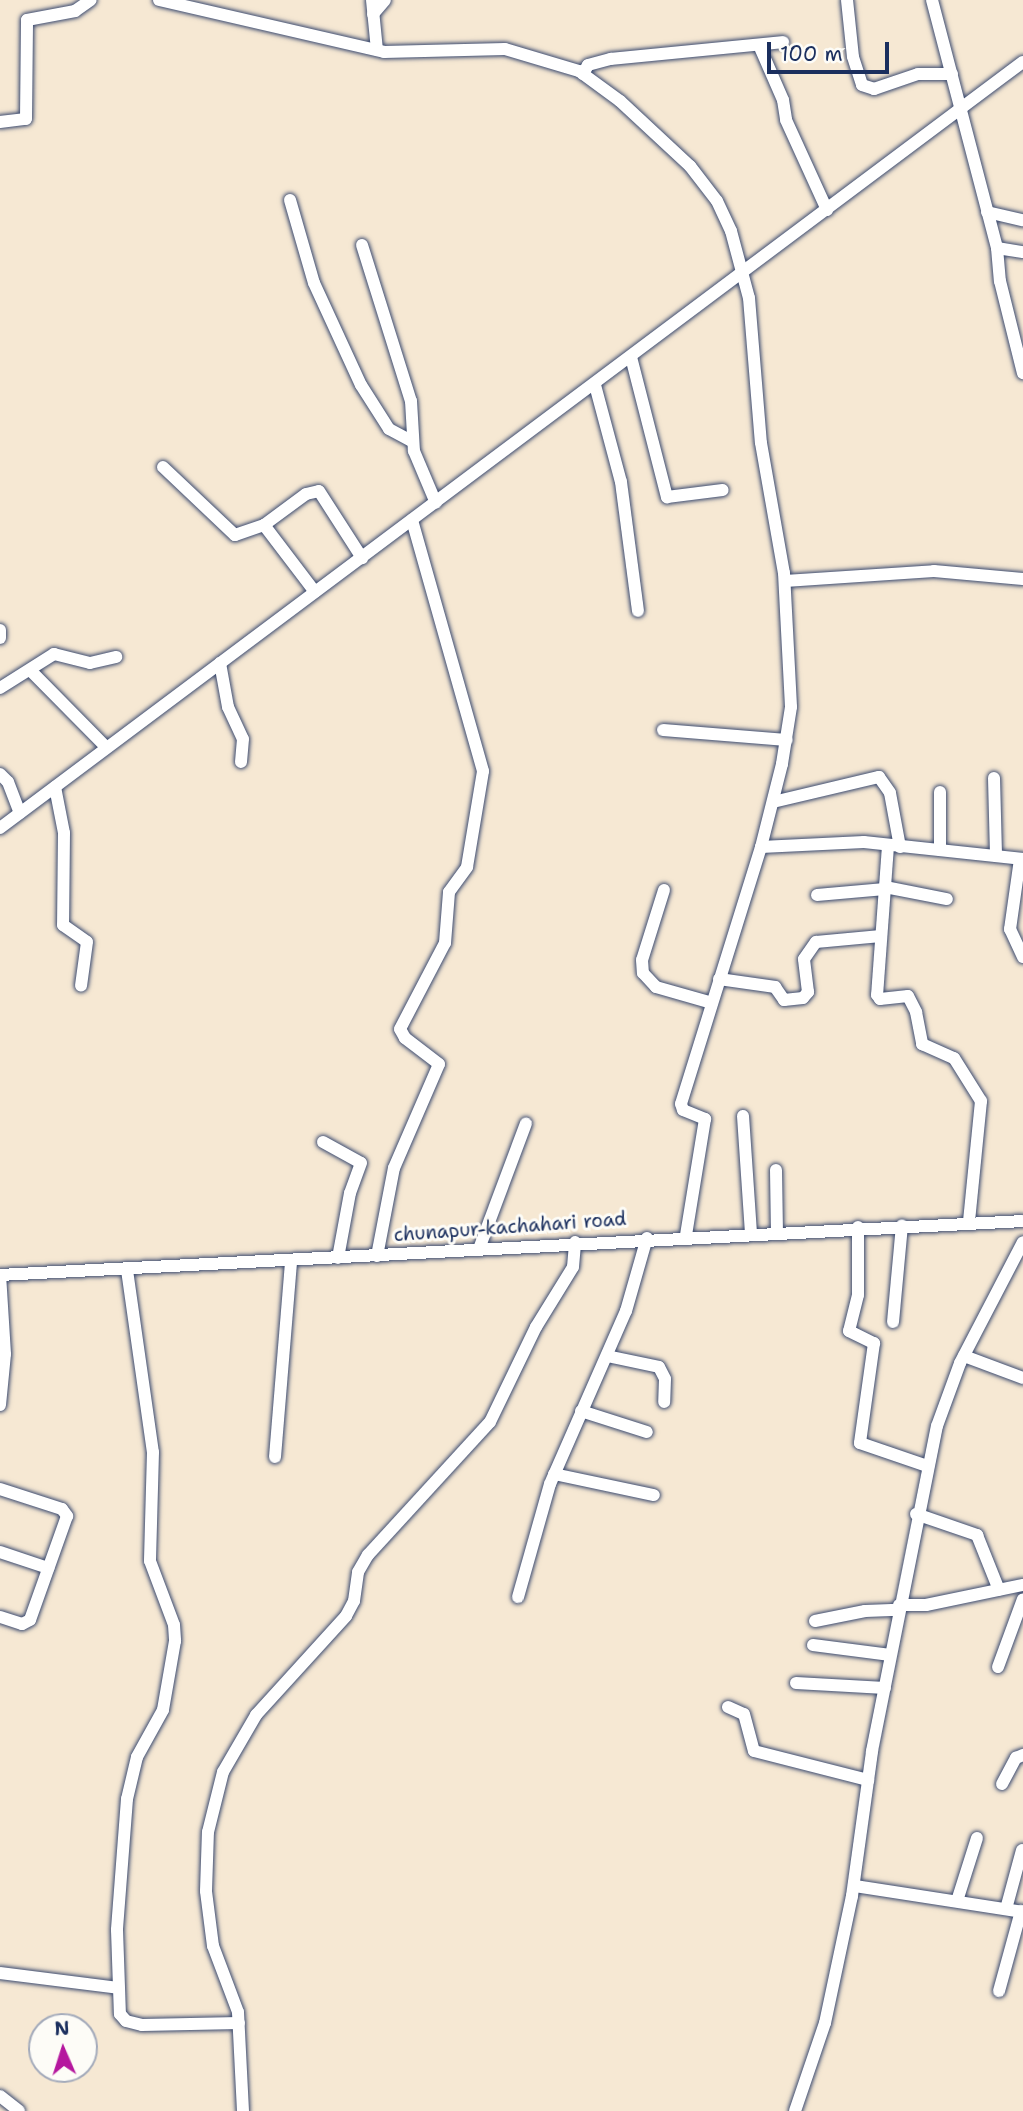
<!DOCTYPE html>
<style>
body{margin:0}
#map{position:relative;width:1023px;height:2111px;overflow:hidden;background:#f6e8d3;font-family:"Shantell Sans",sans-serif}
div>[style]{position:absolute}
[style*='--x']{left:calc(var(--x)*1px);top:calc(var(--y)*1px);width:calc(var(--w)*1px);rotate:calc(var(--a)*1deg)}
.roads{filter:drop-shadow(0 0 2px #3c4b70) drop-shadow(0 0 2px #3c4b70)}
.minor>*{height:12px;margin:-6px;padding:0 6px;transform-origin:6px;border-radius:6px;background:#fff}
span{translate:-50% -50%;white-space:nowrap;text-align:center;line-height:1.15;-webkit-text-stroke:6px #fdfcf7;paint-order:stroke}
.street-label{font-size:19px;color:#1b2f5e}
.north{position:absolute;left:28px;top:2013px;width:70px;height:70px;box-sizing:border-box;background:#fdfcf7;border:2px solid #a3aaba;border-radius:50%;rotate:357deg;font-size:19px;font-weight:700;line-height:28px;text-align:center;color:#1b2f5e}
.north::after{content:'';display:block;margin:auto;width:24px;height:32px;background:#b5179e;clip-path:polygon(50% 0,100% 100%,50% 72%,0 100%)}
.scale{position:absolute;left:767px;top:42px;width:122px;height:32px;box-sizing:border-box;border:4px solid #1b2f5e;border-top:0;padding-left:9px;font-size:21px;line-height:24px;white-space:nowrap;color:#1b2f5e;-webkit-text-stroke:5px #fdfcf7;paint-order:stroke}
</style>
<div id="map">
<div class="roads">
<div class="minor">
<div style="--x:159;--y:0;--w:231;--a:13"></div>
<div style="--x:384;--y:52;--w:121;--a:-1.4"></div>
<div style="--x:505;--y:49;--w:77;--a:16.6"></div>
<div style="--x:579;--y:71;--w:51;--a:36.2"></div>
<div style="--x:620;--y:101;--w:96;--a:42.9"></div>
<div style="--x:690;--y:166;--w:44;--a:52.4"></div>
<div style="--x:717;--y:201;--w:33;--a:65"></div>
<div style="--x:731;--y:231;--w:69;--a:75"></div>
<div style="--x:749;--y:298;--w:145;--a:85.3"></div>
<div style="--x:761;--y:443;--w:132;--a:80"></div>
<div style="--x:784;--y:573;--w:134;--a:87"></div>
<div style="--x:791;--y:707;--w:58;--a:99"></div>
<div style="--x:782;--y:764;--w:86;--a:104.2"></div>
<div style="--x:761;--y:847;--w:269;--a:107.3"></div>
<div style="--x:681;--y:1104;--w:6;--a:72"></div>
<div style="--x:683;--y:1110;--w:24;--a:22"></div>
<div style="--x:705;--y:1119;--w:118;--a:99.3"></div>
<div style="--x:372;--y:0;--w:50;--a:84.3"></div>
<div style="--x:847;--y:0;--w:57;--a:84"></div>
<div style="--x:853;--y:57;--w:29;--a:72"></div>
<div style="--x:862;--y:85;--w:13;--a:18"></div>
<div style="--x:874;--y:89;--w:46;--a:-18.8"></div>
<div style="--x:918;--y:74;--w:34;--a:0"></div>
<div style="--x:932;--y:0;--w:256;--a:75.3"></div>
<div style="--x:997;--y:248;--w:33;--a:85"></div>
<div style="--x:1000;--y:281;--w:95;--a:76"></div>
<div style="--x:373;--y:14;--w:18;--a:-49"></div>
<div style="--x:759;--y:45;--w:60;--a:66.4"></div>
<div style="--x:783;--y:100;--w:20;--a:81"></div>
<div style="--x:786;--y:120;--w:99;--a:65.5"></div>
<div style="--x:583;--y:74;--w:10;--a:-61"></div>
<div style="--x:588;--y:65;--w:24;--a:-15"></div>
<div style="--x:611;--y:59;--w:173;--a:-5.6"></div>
<div style="--x:0;--y:122;--w:26;--a:-7"></div>
<div style="--x:26;--y:119;--w:99;--a:-89.4"></div>
<div style="--x:27;--y:20;--w:49;--a:-10.6"></div>
<div style="--x:75;--y:11;--w:19;--a:-35"></div>
<div style="--x:290;--y:200;--w:86;--a:73.9"></div>
<div style="--x:314;--y:283;--w:112;--a:65.3"></div>
<div style="--x:361;--y:385;--w:52;--a:57.5"></div>
<div style="--x:389;--y:429;--w:27;--a:28"></div>
<div style="--x:987;--y:212;--w:37;--a:13"></div>
<div style="--x:362;--y:245;--w:164;--a:72.6"></div>
<div style="--x:411;--y:401;--w:50;--a:86.6"></div>
<div style="--x:414;--y:451;--w:56;--a:67.1"></div>
<div style="--x:997;--y:248;--w:26;--a:9"></div>
<div style="--x:631;--y:357;--w:145;--a:75.6"></div>
<div style="--x:667;--y:497;--w:56;--a:-7.1"></div>
<div style="--x:595;--y:385;--w:100;--a:75"></div>
<div style="--x:621;--y:482;--w:130;--a:82.5"></div>
<div style="--x:163;--y:467;--w:99;--a:43.4"></div>
<div style="--x:235;--y:535;--w:31;--a:-19"></div>
<div style="--x:264;--y:525;--w:52;--a:-36.4"></div>
<div style="--x:306;--y:494;--w:13;--a:-13"></div>
<div style="--x:319;--y:491;--w:80;--a:57.3"></div>
<div style="--x:264;--y:525;--w:84;--a:52.7"></div>
<div style="--x:785;--y:581;--w:149;--a:-3.8"></div>
<div style="--x:934;--y:571;--w:89;--a:5.1"></div>
<div style="--x:0;--y:630;--w:8;--a:90"></div>
<div style="--x:220;--y:663;--w:45;--a:79.7"></div>
<div style="--x:228;--y:707;--w:35;--a:65"></div>
<div style="--x:243;--y:739;--w:23;--a:95"></div>
<div style="--x:30;--y:670;--w:108;--a:45.4"></div>
<div style="--x:0;--y:688;--w:64;--a:-32.2"></div>
<div style="--x:54;--y:654;--w:37;--a:14"></div>
<div style="--x:90;--y:663;--w:27;--a:-13"></div>
<div style="--x:663;--y:730;--w:124;--a:4.6"></div>
<div style="--x:0;--y:774;--w:11;--a:45"></div>
<div style="--x:8;--y:782;--w:33;--a:69"></div>
<div style="--x:994;--y:778;--w:78;--a:88.5"></div>
<div style="--x:55;--y:787;--w:47;--a:78.9"></div>
<div style="--x:64;--y:833;--w:92;--a:90.6"></div>
<div style="--x:63;--y:925;--w:29;--a:35"></div>
<div style="--x:87;--y:942;--w:44;--a:97.8"></div>
<div style="--x:940;--y:792;--w:58;--a:90"></div>
<div style="--x:773;--y:802;--w:109;--a:-13.3"></div>
<div style="--x:879;--y:777;--w:19;--a:55"></div>
<div style="--x:890;--y:793;--w:55;--a:79.5"></div>
<div style="--x:0;--y:828;--w:1278;--a:-36.83"></div>
<div style="--x:888;--y:846;--w:149;--a:94.2"></div>
<div style="--x:877;--y:995;--w:5;--a:53"></div>
<div style="--x:880;--y:999;--w:28;--a:-6"></div>
<div style="--x:908;--y:996;--w:18;--a:63"></div>
<div style="--x:916;--y:1012;--w:33;--a:79"></div>
<div style="--x:922;--y:1044;--w:35;--a:24"></div>
<div style="--x:954;--y:1058;--w:51;--a:57.9"></div>
<div style="--x:981;--y:1101;--w:122;--a:95.7"></div>
<div style="--x:761;--y:847;--w:103;--a:-2.8"></div>
<div style="--x:864;--y:842;--w:160;--a:6.1"></div>
<div style="--x:1020;--y:859;--w:71;--a:98.1"></div>
<div style="--x:1010;--y:929;--w:31;--a:65"></div>
<div style="--x:885;--y:887;--w:63;--a:11"></div>
<div style="--x:664;--y:890;--w:73;--a:107.4"></div>
<div style="--x:642;--y:960;--w:13;--a:86"></div>
<div style="--x:643;--y:973;--w:19;--a:47"></div>
<div style="--x:656;--y:987;--w:58;--a:15.9"></div>
<div style="--x:817;--y:895;--w:68;--a:-5"></div>
<div style="--x:719;--y:979;--w:57;--a:8.1"></div>
<div style="--x:775;--y:987;--w:16;--a:55"></div>
<div style="--x:784;--y:1000;--w:19;--a:-6"></div>
<div style="--x:803;--y:998;--w:8;--a:-50"></div>
<div style="--x:808;--y:992;--w:33;--a:-97"></div>
<div style="--x:804;--y:959;--w:21;--a:-55"></div>
<div style="--x:816;--y:942;--w:65;--a:-5.3"></div>
<div style="--x:743;--y:1116;--w:116;--a:86.1"></div>
<div style="--x:323;--y:1142;--w:43;--a:28.9"></div>
<div style="--x:361;--y:1163;--w:32;--a:110"></div>
<div style="--x:350;--y:1193;--w:66;--a:100.5"></div>
<div style="--x:776;--y:1170;--w:61;--a:89.1"></div>
<div style="--x:858;--y:1227;--w:68;--a:90"></div>
<div style="--x:858;--y:1295;--w:37;--a:104"></div>
<div style="--x:849;--y:1331;--w:28;--a:26"></div>
<div style="--x:874;--y:1343;--w:101;--a:98"></div>
<div style="--x:860;--y:1443;--w:71;--a:18.9"></div>
<div style="--x:479;--y:1249;--w:134;--a:-69.5"></div>
<div style="--x:377;--y:1256;--w:90;--a:-79.1"></div>
<div style="--x:394;--y:1168;--w:113;--a:-66.6"></div>
<div style="--x:439;--y:1064;--w:43;--a:-142.6"></div>
<div style="--x:405;--y:1038;--w:10;--a:-119"></div>
<div style="--x:400;--y:1029;--w:97;--a:-62.4"></div>
<div style="--x:445;--y:943;--w:51;--a:-85.5"></div>
<div style="--x:449;--y:892;--w:31;--a:-54"></div>
<div style="--x:467;--y:867;--w:97;--a:-80.5"></div>
<div style="--x:483;--y:771;--w:261;--a:-105.8"></div>
<div style="--x:127;--y:1270;--w:184;--a:81.9"></div>
<div style="--x:153;--y:1452;--w:109;--a:91.6"></div>
<div style="--x:150;--y:1561;--w:68;--a:69.4"></div>
<div style="--x:174;--y:1625;--w:16;--a:86"></div>
<div style="--x:175;--y:1641;--w:70;--a:99.9"></div>
<div style="--x:163;--y:1710;--w:54;--a:119"></div>
<div style="--x:137;--y:1757;--w:43;--a:103.4"></div>
<div style="--x:127;--y:1799;--w:131;--a:94.4"></div>
<div style="--x:117;--y:1930;--w:84;--a:88"></div>
<div style="--x:120;--y:2014;--w:9;--a:49"></div>
<div style="--x:126;--y:2021;--w:16;--a:14"></div>
<div style="--x:142;--y:2025;--w:97;--a:-1.2"></div>
<div style="--x:0;--y:1275;--w:1024;--a:-3.02"></div>
<div style="--x:893;--y:1322;--w:97;--a:-84.7"></div>
<div style="--x:607;--y:1356;--w:53;--a:11.9"></div>
<div style="--x:659;--y:1367;--w:13;--a:63"></div>
<div style="--x:665;--y:1379;--w:23;--a:92"></div>
<div style="--x:964;--y:1356;--w:63;--a:20.4"></div>
<div style="--x:0;--y:1405;--w:51;--a:-84.4"></div>
<div style="--x:5;--y:1354;--w:79;--a:-93.6"></div>
<div style="--x:581;--y:1411;--w:69;--a:17.7"></div>
<div style="--x:275;--y:1457;--w:197;--a:-85.3"></div>
<div style="--x:554;--y:1474;--w:102;--a:11.9"></div>
<div style="--x:0;--y:1489;--w:65;--a:17.9"></div>
<div style="--x:62;--y:1509;--w:9;--a:54"></div>
<div style="--x:67;--y:1516;--w:110;--a:109.6"></div>
<div style="--x:30;--y:1620;--w:9;--a:153"></div>
<div style="--x:22;--y:1624;--w:23;--a:-162"></div>
<div style="--x:916;--y:1514;--w:65;--a:19"></div>
<div style="--x:977;--y:1535;--w:59;--a:68.2"></div>
<div style="--x:0;--y:1552;--w:51;--a:18.4"></div>
<div style="--x:518;--y:1597;--w:117;--a:-74.2"></div>
<div style="--x:550;--y:1484;--w:189;--a:-66.3"></div>
<div style="--x:626;--y:1311;--w:76;--a:-74"></div>
<div style="--x:899;--y:1605;--w:27;--a:0"></div>
<div style="--x:926;--y:1605;--w:99;--a:-11.7"></div>
<div style="--x:815;--y:1621;--w:51;--a:-11.3"></div>
<div style="--x:865;--y:1611;--w:33;--a:-2"></div>
<div style="--x:813;--y:1645;--w:78;--a:7.4"></div>
<div style="--x:998;--y:1667;--w:72;--a:-69.8"></div>
<div style="--x:796;--y:1683;--w:89;--a:3.2"></div>
<div style="--x:728;--y:1707;--w:17;--a:24"></div>
<div style="--x:744;--y:1714;--w:38;--a:75"></div>
<div style="--x:754;--y:1751;--w:118;--a:14.3"></div>
<div style="--x:1002;--y:1784;--w:30;--a:-62"></div>
<div style="--x:1016;--y:1758;--w:8;--a:-23"></div>
<div style="--x:855;--y:1886;--w:170;--a:8.8"></div>
<div style="--x:957;--y:1901;--w:66;--a:-72.4"></div>
<div style="--x:1006;--y:1909;--w:61;--a:-74.8"></div>
<div style="--x:0;--y:1973;--w:119;--a:7.2"></div>
<div style="--x:999;--y:1991;--w:83;--a:-74.6"></div>
<div style="--x:0;--y:2096;--w:24;--a:38"></div>
<div style="--x:243;--y:2111;--w:99;--a:-92.9"></div>
<div style="--x:238;--y:2012;--w:71;--a:-110.7"></div>
<div style="--x:213;--y:1946;--w:55;--a:-97.3"></div>
<div style="--x:206;--y:1891;--w:59;--a:-88.1"></div>
<div style="--x:208;--y:1832;--w:62;--a:-76"></div>
<div style="--x:223;--y:1772;--w:66;--a:-59.9"></div>
<div style="--x:256;--y:1715;--w:134;--a:-47.7"></div>
<div style="--x:346;--y:1616;--w:17;--a:-62"></div>
<div style="--x:354;--y:1601;--w:29;--a:-82"></div>
<div style="--x:358;--y:1572;--w:20;--a:-60"></div>
<div style="--x:368;--y:1555;--w:180;--a:-47.5"></div>
<div style="--x:490;--y:1422;--w:106;--a:-64.2"></div>
<div style="--x:536;--y:1327;--w:70;--a:-58.3"></div>
<div style="--x:573;--y:1267;--w:25;--a:-85"></div>
<div style="--x:795;--y:2111;--w:93;--a:-71.2"></div>
<div style="--x:825;--y:2023;--w:130;--a:-78"></div>
<div style="--x:852;--y:1896;--w:146;--a:-82.1"></div>
<div style="--x:872;--y:1751;--w:331;--a:-78.7"></div>
<div style="--x:937;--y:1426;--w:67;--a:-69.9"></div>
<div style="--x:960;--y:1363;--w:136;--a:-62.5"></div>
</div>
</div>
<div class="street-label">
<span style="left:510px;top:1227px;rotate:-4deg">chunapur-kachahari road</span>
</div>
<div class="north">N</div>
<div class="scale">100 m</div>
</div>
